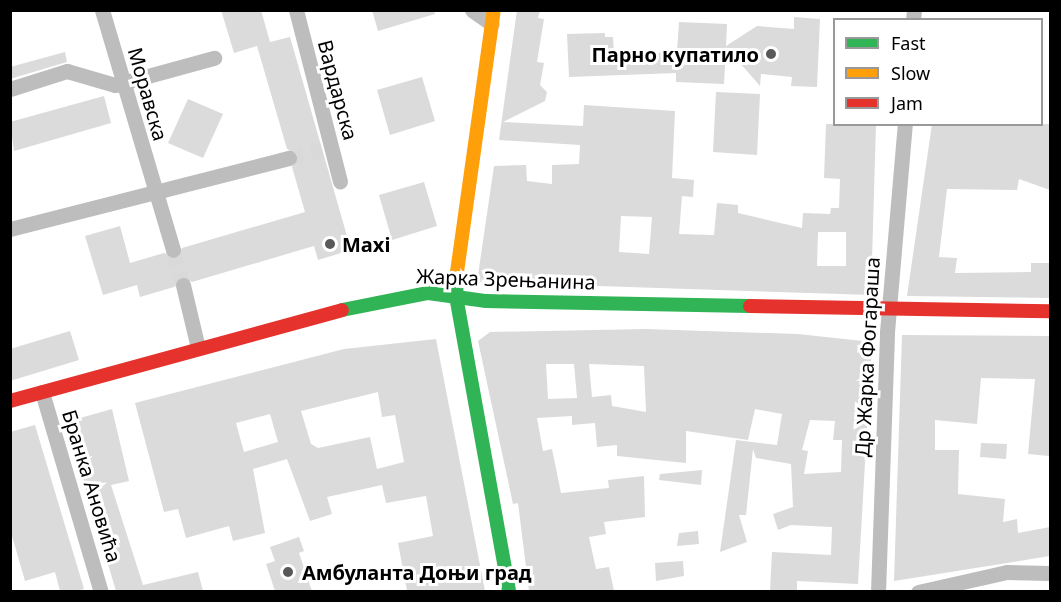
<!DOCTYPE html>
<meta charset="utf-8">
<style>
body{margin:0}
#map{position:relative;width:1061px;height:602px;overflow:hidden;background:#fff;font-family:"Noto Sans",sans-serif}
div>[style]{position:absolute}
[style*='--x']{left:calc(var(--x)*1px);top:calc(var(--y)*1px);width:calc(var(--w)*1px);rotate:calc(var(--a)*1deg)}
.building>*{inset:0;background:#dbdbdb}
.street-tunnel>*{height:15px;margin-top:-7.5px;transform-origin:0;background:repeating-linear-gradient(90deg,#d9d9d9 0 15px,transparent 0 23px)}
.street>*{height:15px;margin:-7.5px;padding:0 7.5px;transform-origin:7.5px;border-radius:7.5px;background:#bdbdbd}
.fast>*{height:14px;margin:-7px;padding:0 7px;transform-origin:7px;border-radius:7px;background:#30b455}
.slow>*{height:14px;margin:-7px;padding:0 7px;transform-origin:7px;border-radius:7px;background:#ff9f0a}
.jam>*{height:14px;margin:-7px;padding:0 7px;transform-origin:7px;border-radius:7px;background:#e5322d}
.dots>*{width:16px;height:16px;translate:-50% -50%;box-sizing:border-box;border:3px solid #fff;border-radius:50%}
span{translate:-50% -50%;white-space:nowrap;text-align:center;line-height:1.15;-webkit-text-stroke:6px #fff;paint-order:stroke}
.poi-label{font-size:20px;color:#000;font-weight:700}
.right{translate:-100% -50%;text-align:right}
.left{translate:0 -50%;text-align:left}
.street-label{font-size:20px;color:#000}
.frame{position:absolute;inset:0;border:12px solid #000;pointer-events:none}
.legend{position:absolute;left:833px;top:18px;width:210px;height:108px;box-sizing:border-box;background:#fff;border:2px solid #999;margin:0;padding:8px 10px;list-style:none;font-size:18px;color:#000}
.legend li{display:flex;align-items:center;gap:12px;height:30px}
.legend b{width:30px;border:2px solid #999}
</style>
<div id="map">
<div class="building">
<div style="clip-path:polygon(221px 10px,261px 10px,270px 42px,290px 37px,351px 250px,318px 260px,314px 246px,192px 282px,180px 276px,174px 287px,140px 297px,137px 285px,103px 295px,85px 236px,120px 226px,130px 263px,164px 253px,175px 259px,182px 248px,305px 212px,292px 167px,298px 155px,287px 149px,257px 46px,234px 53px)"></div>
<div style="clip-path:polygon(372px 10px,434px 10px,435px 14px,378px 31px)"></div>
<div style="clip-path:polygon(evenodd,517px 10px,540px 10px,538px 18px,544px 19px,537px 62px,544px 63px,540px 85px,547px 92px,545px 101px,503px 122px,583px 126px,584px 105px,675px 111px,672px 178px,694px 180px,693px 197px,682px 196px,679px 234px,714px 235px,717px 203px,738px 205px,738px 213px,802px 228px,803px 213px,830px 214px,831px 208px,839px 208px,840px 179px,824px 178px,826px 124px,876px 124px,871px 295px,477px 282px,494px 166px,526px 165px,527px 181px,552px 184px,552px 165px,579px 164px,580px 145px,499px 140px,517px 10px,621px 216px,652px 217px,649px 254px,619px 252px,621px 216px,517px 10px,818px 232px,846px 232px,846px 266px,817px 266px,818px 232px)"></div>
<div style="clip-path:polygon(794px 17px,820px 19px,817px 87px,791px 86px,792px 77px,761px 74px,760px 86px,726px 47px,724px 84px,676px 82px,676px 73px,569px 77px,567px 34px,605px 33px,605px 37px,613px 37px,614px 55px,677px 52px,679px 22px,727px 24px,726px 46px,757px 26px,794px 29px)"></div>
<div style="clip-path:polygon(65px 52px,67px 62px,10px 79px,10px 67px)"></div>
<div style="clip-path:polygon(422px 77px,435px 121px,390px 135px,377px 90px)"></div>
<div style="clip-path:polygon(716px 92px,760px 94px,757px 155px,713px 152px)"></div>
<div style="clip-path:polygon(104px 96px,111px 123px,14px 151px,10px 122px)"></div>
<div style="clip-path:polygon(188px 99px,223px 114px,203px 158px,168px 143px)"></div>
<div style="clip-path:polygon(932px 124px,1050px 124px,1050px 190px,1019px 179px,1017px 190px,947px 189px,939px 257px,957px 258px,955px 273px,1031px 272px,1031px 263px,1050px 263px,1050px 298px,907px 296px)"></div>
<div style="clip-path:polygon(424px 182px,437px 226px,392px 240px,379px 195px)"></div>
<div style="clip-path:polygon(evenodd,646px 329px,798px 334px,872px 342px,858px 584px,797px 581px,797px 591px,770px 591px,772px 552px,831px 555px,832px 527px,791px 525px,778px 530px,773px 514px,793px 507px,791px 464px,756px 458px,753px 449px,746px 515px,739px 515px,747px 542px,720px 552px,736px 440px,777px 445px,782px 414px,755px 409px,748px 440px,686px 431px,686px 463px,617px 456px,617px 445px,597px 447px,595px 423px,572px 425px,572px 416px,537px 418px,543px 451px,552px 449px,561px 493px,609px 488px,608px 480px,644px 476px,645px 517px,604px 522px,606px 534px,589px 537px,596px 569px,609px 567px,614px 591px,529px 591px,518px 503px,513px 504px,478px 341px,490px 332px,646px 329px,546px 364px,574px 364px,577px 398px,548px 399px,546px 364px,646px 329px,589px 364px,644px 366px,646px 412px,612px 406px,611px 395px,592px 397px,589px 364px,646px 329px,810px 420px,835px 421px,833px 440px,842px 440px,841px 472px,804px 474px,808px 451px,802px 450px,810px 420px)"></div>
<div style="clip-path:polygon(70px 331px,79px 360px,10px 381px,10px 349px)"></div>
<div style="clip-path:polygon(902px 335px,1050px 336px,1049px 456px,1028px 454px,1035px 379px,981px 378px,977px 424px,935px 420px,935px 450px,959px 450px,958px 494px,1005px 499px,1003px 522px,1017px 519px,1018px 533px,1050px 527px,1050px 556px,894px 581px)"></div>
<div style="clip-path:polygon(evenodd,436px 339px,485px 591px,407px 591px,398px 543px,433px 536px,426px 496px,386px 503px,382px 485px,327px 497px,332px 514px,310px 521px,287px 459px,253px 469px,265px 533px,233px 541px,229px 526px,186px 538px,178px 509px,164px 512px,135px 403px,344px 349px,436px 339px,378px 392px,382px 417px,395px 415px,404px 462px,377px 469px,370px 437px,318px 448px,311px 444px,301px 411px,378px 392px,436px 339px,270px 414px,278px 442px,244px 452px,236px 423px,270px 414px)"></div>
<div style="clip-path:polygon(112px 409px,129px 481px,111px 485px,143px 585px,198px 572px,203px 591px,116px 591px,66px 422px)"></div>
<div style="clip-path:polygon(35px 425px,84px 589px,76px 591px,60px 591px,55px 572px,25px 581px,10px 529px,10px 432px)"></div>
<div style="clip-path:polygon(981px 443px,1007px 444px,1006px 459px,980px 457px)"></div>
<div style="clip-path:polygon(702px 470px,701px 485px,659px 480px,660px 474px)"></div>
<div style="clip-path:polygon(698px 531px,699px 544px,677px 546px,679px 533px)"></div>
<div style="clip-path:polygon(299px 537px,304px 551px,299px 553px,312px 591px,275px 591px,266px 564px,275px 561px,270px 547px)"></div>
<div style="clip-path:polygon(683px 561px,684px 576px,656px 581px,655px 563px)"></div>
</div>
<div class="street-tunnel">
<div style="--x:289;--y:158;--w:34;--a:-14"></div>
<div style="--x:173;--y:250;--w:36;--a:74"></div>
</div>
<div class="street">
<div style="--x:102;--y:10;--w:250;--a:73.5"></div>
<div style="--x:296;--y:10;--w:177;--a:75.6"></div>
<div style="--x:472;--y:10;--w:24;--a:35"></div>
<div style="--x:913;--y:20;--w:10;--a:-84"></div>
<div style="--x:10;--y:89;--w:60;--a:-17.5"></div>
<div style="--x:67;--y:71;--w:50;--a:16.3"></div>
<div style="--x:115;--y:85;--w:103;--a:-15.3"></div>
<div style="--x:10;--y:229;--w:288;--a:-14.3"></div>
<div style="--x:183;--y:285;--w:65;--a:76.6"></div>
<div style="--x:42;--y:392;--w:209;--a:73.6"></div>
<div style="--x:878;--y:592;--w:260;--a:-88"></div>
<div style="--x:887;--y:332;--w:209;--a:-85.1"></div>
<div style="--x:918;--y:592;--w:91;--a:-12.7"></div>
<div style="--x:1007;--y:572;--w:43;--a:1.3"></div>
</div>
<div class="fast">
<div style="--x:457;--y:272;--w:24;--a:92"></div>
<div style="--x:456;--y:296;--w:301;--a:79.8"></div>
<div style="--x:342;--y:310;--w:88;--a:-11.2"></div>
<div style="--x:428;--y:293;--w:59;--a:7.9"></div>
<div style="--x:486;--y:301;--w:264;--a:1.1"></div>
</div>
<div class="slow">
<div style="--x:457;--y:272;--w:265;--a:-82"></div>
</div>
<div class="jam">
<div style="--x:750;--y:306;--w:300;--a:1"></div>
<div style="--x:10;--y:401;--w:344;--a:-15.3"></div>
</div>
<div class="dots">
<div style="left:771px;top:54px;background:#595959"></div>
<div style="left:330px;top:244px;background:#595959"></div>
<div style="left:288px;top:572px;background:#595959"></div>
</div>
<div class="poi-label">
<span class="right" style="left:759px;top:54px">Парно купатило</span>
<span class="left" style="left:342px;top:244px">Maxi</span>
<span class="left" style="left:302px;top:572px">Амбуланта Доњи град</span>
</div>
<div class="street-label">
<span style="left:338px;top:90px;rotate:75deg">Вардарска</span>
<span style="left:148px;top:94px;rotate:74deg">Моравска</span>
<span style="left:506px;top:279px;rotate:2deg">Жарка Зрењанина</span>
<span style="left:867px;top:357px;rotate:-87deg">Др Жарка Фогараша</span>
<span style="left:92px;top:486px;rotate:73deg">Бранка Ановића</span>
</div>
<div class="frame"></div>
<ul class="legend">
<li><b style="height:8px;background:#30b455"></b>Fast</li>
<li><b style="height:8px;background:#ff9f0a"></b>Slow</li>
<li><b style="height:8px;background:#e5322d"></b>Jam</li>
</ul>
</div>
